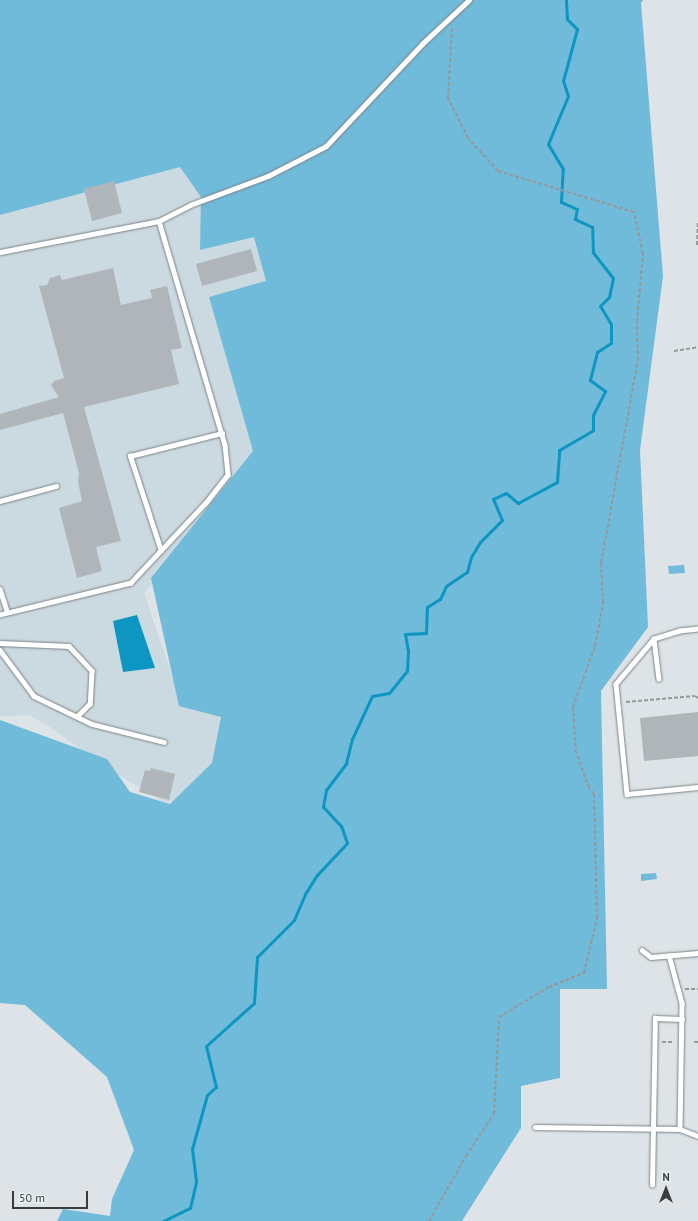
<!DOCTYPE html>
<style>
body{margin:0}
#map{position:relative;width:698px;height:1221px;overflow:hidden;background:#dde3e6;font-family:"PT Sans",sans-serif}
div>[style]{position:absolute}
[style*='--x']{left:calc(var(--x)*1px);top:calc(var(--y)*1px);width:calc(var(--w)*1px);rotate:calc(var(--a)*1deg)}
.built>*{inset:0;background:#cbd9e0}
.green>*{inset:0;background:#70bada}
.water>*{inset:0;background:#0d96c1}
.stream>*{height:3px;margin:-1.5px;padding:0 1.5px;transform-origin:1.5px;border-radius:1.5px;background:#0d96c1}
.building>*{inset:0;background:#afb5b8}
.path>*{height:2px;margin-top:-1px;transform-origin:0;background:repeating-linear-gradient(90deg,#94999b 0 4px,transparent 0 6px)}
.roads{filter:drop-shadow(0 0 1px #7d8385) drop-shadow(0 0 1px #7d8385)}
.lane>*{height:4.5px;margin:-2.25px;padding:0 2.25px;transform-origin:2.25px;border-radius:2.25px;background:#fff}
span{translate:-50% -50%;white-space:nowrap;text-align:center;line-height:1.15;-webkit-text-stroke:3.5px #eaf1f4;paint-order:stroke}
.north{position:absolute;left:646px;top:1169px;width:40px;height:40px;-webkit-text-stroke:3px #eaf1f4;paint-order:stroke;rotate:0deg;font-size:11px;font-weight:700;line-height:16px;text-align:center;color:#3a3d3e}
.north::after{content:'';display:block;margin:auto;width:14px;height:18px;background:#3a3d3e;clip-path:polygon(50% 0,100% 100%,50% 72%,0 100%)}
.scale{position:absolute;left:12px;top:1191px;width:76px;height:18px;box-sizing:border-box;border:2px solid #3a3d3e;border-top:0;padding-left:5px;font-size:12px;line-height:14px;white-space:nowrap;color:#3a3d3e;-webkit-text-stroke:3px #eaf1f4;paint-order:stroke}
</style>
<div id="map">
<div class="built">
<div style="clip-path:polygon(166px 154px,258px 231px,269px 259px,252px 475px,144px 593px,177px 690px,200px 701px,220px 718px,229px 737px,231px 764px,181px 801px,164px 802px,107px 768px,47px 725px,29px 715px,0 716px,0 164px)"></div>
</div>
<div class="green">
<div style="clip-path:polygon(0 0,643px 0,641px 3px,663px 276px,640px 450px,648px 627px,601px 691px,607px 989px,560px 989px,560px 1078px,521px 1086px,521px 1128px,462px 1221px,57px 1221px,63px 1209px,110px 1216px,112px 1199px,134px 1150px,107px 1077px,25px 1005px,0 1003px,0 720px,107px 759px,130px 792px,170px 804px,212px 763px,221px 717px,179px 706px,151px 578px,253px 451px,209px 297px,266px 281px,254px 237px,200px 250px,201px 197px,180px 167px,0 215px)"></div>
<div style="clip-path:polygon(684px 565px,685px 573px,669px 574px,668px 566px)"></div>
<div style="clip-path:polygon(656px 873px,657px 879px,641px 881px,641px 874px)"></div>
</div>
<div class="water">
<div style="clip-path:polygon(137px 615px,155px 668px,123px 672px,113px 621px)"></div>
</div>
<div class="stream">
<div style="--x:163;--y:1221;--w:30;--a:-26"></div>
<div style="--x:190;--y:1208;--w:28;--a:-77"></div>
<div style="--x:196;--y:1181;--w:32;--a:-97"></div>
<div style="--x:192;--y:1149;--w:56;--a:-74.5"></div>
<div style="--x:207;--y:1095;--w:12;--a:-42"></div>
<div style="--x:216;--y:1087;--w:42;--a:-103.7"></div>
<div style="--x:206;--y:1046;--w:64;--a:-41.9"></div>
<div style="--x:254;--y:1003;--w:46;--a:-86.3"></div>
<div style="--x:257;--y:957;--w:52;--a:-45"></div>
<div style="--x:294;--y:920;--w:28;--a:-67"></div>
<div style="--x:305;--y:894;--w:22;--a:-58"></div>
<div style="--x:317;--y:875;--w:44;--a:-46.8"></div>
<div style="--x:347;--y:843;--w:18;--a:-109"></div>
<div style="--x:341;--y:826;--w:26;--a:-133"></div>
<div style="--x:323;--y:807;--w:17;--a:-80"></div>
<div style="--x:326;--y:790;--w:34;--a:-53"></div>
<div style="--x:346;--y:763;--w:25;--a:-76"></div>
<div style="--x:352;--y:739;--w:47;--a:-65.1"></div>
<div style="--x:372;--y:696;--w:17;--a:-10"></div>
<div style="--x:389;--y:693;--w:28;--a:-51"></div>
<div style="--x:407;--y:671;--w:20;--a:-87"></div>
<div style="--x:408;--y:651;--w:17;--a:-100"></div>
<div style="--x:405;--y:634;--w:21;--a:-3"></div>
<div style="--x:426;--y:633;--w:26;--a:-88"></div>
<div style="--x:427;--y:607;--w:15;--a:-32"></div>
<div style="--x:440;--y:599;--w:14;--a:-65"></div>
<div style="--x:446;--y:586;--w:25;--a:-34"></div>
<div style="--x:467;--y:572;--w:16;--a:-75"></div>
<div style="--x:471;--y:557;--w:17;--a:-59"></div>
<div style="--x:480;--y:542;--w:31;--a:-45"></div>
<div style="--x:502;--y:520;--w:23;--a:-113"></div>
<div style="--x:493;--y:499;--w:14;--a:-25"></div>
<div style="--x:506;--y:493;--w:16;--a:40"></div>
<div style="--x:518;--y:503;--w:44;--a:-28.3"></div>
<div style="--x:557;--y:482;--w:32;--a:-86"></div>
<div style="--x:559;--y:450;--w:39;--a:-30"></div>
<div style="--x:593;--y:430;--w:15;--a:-90"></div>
<div style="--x:593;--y:415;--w:27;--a:-63"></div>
<div style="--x:605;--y:391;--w:19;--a:-144"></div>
<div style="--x:590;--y:380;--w:29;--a:-76"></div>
<div style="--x:597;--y:352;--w:17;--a:-33"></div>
<div style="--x:611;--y:343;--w:19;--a:-90"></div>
<div style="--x:611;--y:324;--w:21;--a:-121"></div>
<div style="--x:600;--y:306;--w:13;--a:-45"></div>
<div style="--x:609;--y:297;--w:19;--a:-78"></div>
<div style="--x:613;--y:278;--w:33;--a:-128"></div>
<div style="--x:593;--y:252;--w:25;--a:-92"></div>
<div style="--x:592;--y:227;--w:19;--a:-155"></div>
<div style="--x:575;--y:219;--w:10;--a:-79"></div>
<div style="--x:577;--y:209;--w:17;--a:-156"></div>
<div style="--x:561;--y:202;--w:33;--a:-87"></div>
<div style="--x:563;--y:169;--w:29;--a:-121"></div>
<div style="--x:548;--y:144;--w:52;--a:-67.4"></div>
<div style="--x:568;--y:96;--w:16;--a:-108"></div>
<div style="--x:563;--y:81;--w:54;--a:-74.9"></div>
<div style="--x:577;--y:29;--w:14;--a:-135"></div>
<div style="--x:567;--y:19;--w:19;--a:-93"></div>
</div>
<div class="building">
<div style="clip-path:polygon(114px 181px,122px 213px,92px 221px,84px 189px)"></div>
<div style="clip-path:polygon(251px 249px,257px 271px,202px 286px,196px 264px)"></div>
<div style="clip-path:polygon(113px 268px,121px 305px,152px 298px,150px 290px,167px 286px,182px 348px,171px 350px,179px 384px,84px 407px,121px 541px,96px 547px,102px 571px,77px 578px,59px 508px,82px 501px,78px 481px,79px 473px,63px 413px,0 430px,0 414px,59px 397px,51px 385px,54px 381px,64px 378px,39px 286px,47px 285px,50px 278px,60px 275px,62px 280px)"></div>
<div style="clip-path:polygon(698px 712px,698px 756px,644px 761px,640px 718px)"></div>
<div style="clip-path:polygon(151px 768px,175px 774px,169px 800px,139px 792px,145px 770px,150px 771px)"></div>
</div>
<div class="path">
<div style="--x:697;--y:245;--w:23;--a:-88"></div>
<div style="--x:674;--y:351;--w:24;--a:-9"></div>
<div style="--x:626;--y:702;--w:69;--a:-5"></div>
<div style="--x:695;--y:696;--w:4;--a:34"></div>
<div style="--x:685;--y:989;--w:13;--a:0"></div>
<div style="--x:662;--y:1042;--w:12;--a:0"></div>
<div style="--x:694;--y:1042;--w:4;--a:0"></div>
<div style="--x:429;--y:1221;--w:75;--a:-60.4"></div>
<div style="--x:466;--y:1156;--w:50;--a:-56.3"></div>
<div style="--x:494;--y:1114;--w:97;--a:-87"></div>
<div style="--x:499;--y:1017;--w:58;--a:-31"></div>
<div style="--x:549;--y:987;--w:38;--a:-22"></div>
<div style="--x:584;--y:973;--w:57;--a:-76.7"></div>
<div style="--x:597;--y:918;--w:124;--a:-91.4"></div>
<div style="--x:594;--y:794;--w:8;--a:-130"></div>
<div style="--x:589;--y:788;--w:37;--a:-110"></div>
<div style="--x:576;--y:753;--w:46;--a:-93.7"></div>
<div style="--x:573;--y:707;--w:65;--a:-70.2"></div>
<div style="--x:595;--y:646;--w:44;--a:-79.5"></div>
<div style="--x:603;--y:603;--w:40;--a:-92.9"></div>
<div style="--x:601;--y:563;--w:206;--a:-79.7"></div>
<div style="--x:638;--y:360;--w:38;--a:-92"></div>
<div style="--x:637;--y:322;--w:68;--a:-85"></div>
<div style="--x:643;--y:254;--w:43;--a:-102.1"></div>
<div style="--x:634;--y:212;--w:142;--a:-163.2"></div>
<div style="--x:498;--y:171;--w:45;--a:-132.3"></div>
<div style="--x:468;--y:138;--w:45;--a:-116.6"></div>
<div style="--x:448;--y:98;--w:72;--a:-86.8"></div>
</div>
<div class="roads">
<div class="lane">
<div style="--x:159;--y:221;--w:35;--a:-27"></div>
<div style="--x:190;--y:205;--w:83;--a:-20.4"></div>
<div style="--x:268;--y:176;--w:65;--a:-27.3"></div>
<div style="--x:326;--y:146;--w:140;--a:-46.7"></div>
<div style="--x:422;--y:44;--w:64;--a:-43.1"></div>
<div style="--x:0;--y:252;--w:162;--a:-11"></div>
<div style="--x:159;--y:221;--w:234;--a:73.6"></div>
<div style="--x:225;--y:445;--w:30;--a:84"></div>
<div style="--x:228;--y:475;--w:36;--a:128"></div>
<div style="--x:206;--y:503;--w:110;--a:133.2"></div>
<div style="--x:131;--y:583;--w:135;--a:166.3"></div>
<div style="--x:0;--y:501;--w:58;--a:-15"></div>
<div style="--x:161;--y:551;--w:100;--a:-108.1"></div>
<div style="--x:130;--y:456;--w:95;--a:-14"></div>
<div style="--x:0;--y:589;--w:23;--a:72"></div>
<div style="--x:698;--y:629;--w:18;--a:174"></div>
<div style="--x:680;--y:631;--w:27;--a:163"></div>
<div style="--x:654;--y:639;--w:59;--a:130.2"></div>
<div style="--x:616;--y:684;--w:111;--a:84.3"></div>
<div style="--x:627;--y:794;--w:71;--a:-5.6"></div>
<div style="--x:654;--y:639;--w:40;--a:82.9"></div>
<div style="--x:0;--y:643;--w:69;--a:2.5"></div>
<div style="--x:69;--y:646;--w:34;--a:47"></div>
<div style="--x:92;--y:671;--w:33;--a:93"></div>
<div style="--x:90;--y:704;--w:18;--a:135"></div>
<div style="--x:0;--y:650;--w:57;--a:53.5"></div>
<div style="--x:34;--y:696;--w:64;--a:25.8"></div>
<div style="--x:92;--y:724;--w:74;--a:14"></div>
<div style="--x:642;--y:950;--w:11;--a:38"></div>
<div style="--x:651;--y:957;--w:47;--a:-4.9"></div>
<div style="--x:669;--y:955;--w:50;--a:74.8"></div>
<div style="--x:682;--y:1003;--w:126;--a:90.9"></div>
<div style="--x:680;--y:1129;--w:19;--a:21"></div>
<div style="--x:535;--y:1127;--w:145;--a:0.8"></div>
<div style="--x:652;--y:1185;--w:167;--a:-89"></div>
<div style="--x:655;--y:1018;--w:27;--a:2"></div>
</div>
</div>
<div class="north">N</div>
<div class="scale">50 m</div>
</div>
